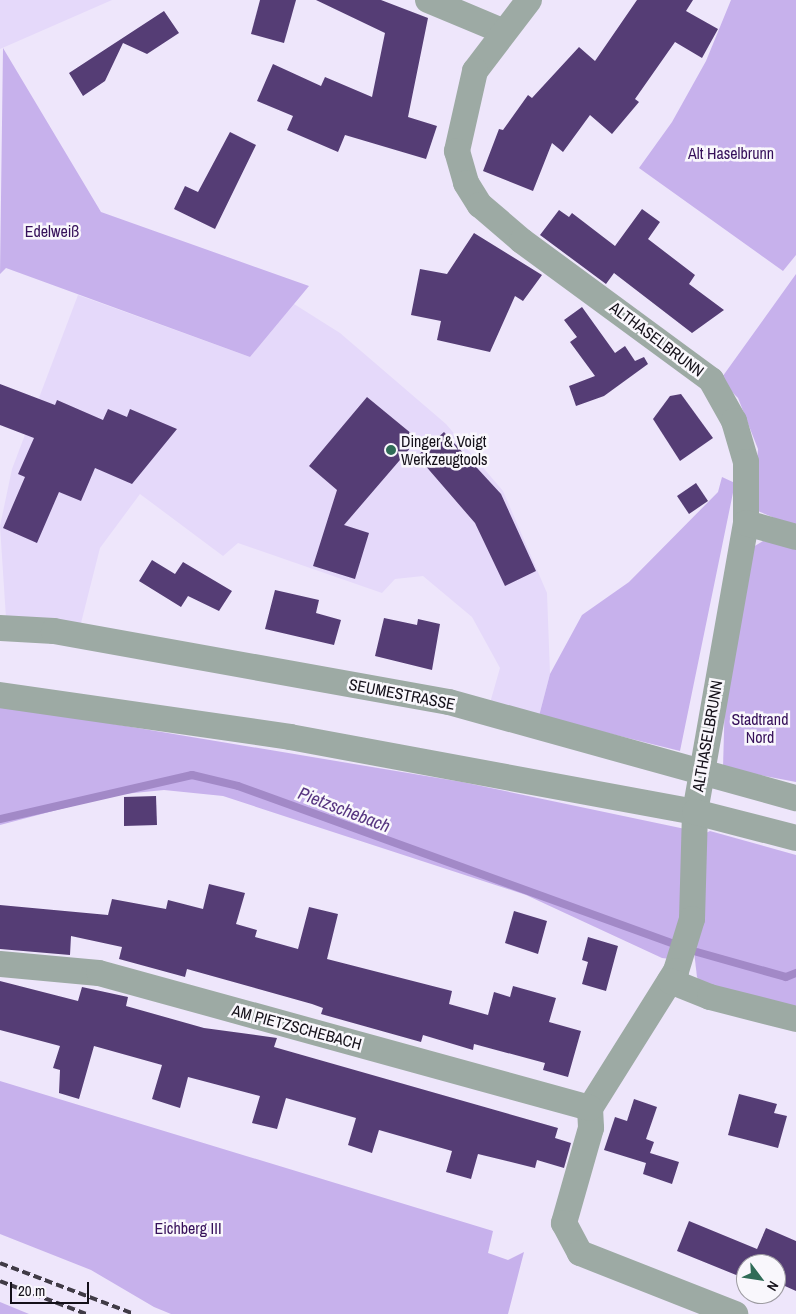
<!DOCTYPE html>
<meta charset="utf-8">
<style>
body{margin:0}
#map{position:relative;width:796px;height:1314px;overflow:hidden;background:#eee6fb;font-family:"Archivo Narrow",sans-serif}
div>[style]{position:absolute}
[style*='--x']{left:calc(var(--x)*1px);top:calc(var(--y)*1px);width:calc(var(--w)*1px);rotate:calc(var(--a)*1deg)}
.built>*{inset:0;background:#e5d9fa}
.green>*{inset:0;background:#c7b1ec}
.stream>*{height:8px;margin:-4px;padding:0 4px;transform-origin:4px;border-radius:4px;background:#a289c7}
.building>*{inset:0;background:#553d75}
.minor>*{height:26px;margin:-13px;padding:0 13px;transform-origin:13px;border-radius:13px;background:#9daaa4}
.rail>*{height:4px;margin-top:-2px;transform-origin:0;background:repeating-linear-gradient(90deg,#403b46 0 8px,transparent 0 12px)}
.dots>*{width:14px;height:14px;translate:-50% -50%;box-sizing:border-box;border:2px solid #f9f7fc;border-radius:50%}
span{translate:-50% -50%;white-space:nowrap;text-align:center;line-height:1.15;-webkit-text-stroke:5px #f9f7fc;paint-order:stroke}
.park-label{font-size:16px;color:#36105a}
.street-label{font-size:16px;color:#141019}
.poi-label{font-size:16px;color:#141019}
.left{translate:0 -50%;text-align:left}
.water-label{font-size:18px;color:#573580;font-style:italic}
.north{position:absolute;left:736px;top:1254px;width:50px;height:50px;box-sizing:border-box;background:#f9f7fc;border:1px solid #9d9ba1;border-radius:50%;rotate:121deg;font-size:14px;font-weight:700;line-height:20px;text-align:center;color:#141019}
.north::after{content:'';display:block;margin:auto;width:18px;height:22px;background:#306c57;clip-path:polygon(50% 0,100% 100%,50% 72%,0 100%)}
.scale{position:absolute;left:10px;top:1282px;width:79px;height:22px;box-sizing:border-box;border:2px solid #141019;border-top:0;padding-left:6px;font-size:15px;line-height:18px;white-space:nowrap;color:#141019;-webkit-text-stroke:4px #f9f7fc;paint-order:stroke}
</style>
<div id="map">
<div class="built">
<div style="clip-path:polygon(0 0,112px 0,0 49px)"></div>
<div style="clip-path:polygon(78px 295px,250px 357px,294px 304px,340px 333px,446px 424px,503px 491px,547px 593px,550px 674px,539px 716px,490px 703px,500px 668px,472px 617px,423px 576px,395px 579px,382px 593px,238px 543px,223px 556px,140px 494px,100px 548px,81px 623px,6px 618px,0 526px,12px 469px)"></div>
</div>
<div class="green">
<div style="clip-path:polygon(731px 0,796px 0,796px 255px,783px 271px,639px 168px,672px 122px,706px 61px)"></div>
<div style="clip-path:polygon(3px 48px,101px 212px,309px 286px,250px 357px,6px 268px,0 274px)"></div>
<div style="clip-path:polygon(796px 274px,796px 527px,753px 509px,758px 449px,738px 398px,720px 380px)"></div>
<div style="clip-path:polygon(722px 477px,735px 483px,680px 751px,539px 716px,550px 674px,582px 615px,629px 582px,718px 492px)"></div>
<div style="clip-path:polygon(763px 541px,796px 547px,796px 782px,723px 768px,726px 661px,745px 552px)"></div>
<div style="clip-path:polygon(0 705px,462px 782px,690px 830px,684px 923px,670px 959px,662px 958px,526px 895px,223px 796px,164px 790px,114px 795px,0 825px)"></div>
<div style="clip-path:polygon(710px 831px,796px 855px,796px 1014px,702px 985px,697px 977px,693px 943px,706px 833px)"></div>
<div style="clip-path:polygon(0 1081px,493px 1231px,488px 1253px,508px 1260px,524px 1252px,508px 1314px,171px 1314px,154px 1307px,91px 1270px,0 1234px)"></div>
<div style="clip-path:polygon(0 1302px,29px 1314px,0 1314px)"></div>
</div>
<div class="stream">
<div style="--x:0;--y:819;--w:197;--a:-12.9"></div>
<div style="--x:192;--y:775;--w:47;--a:13.4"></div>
<div style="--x:238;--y:786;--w:461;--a:19.9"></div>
<div style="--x:697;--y:952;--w:92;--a:15.7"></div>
<div style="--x:786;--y:977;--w:11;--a:-22"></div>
</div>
<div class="building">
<div style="clip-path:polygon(260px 0,296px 0,284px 43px,251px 34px)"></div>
<div style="clip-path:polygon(316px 0,381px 0,428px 18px,408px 117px,437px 126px,426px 159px,345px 135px,338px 152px,287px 130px,293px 116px,257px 101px,273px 64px,321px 86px,325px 77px,372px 97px,385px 33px)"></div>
<div style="clip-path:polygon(637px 0,693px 0,686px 11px,718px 29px,702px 58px,675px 42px,635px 99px,639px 102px,612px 134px,590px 115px,563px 152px,552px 143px,533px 191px,483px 171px,499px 129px,503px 130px,528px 95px,532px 98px,579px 47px,595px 61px)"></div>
<div style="clip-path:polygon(164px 11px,179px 33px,147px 54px,123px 43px,105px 81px,83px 96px,69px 73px)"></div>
<div style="clip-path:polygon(230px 132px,256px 145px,215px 229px,174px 209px,185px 186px,198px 192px)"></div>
<div style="clip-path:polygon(642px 209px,660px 222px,648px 239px,695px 275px,689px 284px,724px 310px,692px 333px,614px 273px,606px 284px,540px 235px,559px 210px,569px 217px,572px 213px,615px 246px)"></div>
<div style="clip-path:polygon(474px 233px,542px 275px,523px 301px,515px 296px,490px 352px,437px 340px,441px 321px,411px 315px,420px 269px,447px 274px)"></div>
<div style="clip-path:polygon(582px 307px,615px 353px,625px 346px,635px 361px,644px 357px,648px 364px,604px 396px,576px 406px,569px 386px,595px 376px,570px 342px,577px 337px,564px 320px)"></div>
<div style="clip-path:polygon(0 384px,55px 405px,57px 400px,103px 420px,108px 409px,127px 417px,130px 409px,177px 429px,132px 484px,95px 468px,81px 501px,59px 492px,37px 543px,3px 528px,25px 477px,18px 474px,34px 438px,0 425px)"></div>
<div style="clip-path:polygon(681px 394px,713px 438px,680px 461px,653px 419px,670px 396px)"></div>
<div style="clip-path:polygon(367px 397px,418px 439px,344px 525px,369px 533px,355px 579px,313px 566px,337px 490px,309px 466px)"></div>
<div style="clip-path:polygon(444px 432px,501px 494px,536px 571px,505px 586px,475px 523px,417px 456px)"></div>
<div style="clip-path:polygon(696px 483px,708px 501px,689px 514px,677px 496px)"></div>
<div style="clip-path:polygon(152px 560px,175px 574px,183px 562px,232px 591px,219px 611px,188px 596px,181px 607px,139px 581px)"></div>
<div style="clip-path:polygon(275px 590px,319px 600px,316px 613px,341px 620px,334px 645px,265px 629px)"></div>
<div style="clip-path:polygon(384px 618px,417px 625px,418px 619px,440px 624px,432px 670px,375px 656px)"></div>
<div style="clip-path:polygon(156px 796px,157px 825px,124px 826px,124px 797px)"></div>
<div style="clip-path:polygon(209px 884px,245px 893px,236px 924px,257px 930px,255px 937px,298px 949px,309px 907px,338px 914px,327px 959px,452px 991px,449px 1004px,488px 1015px,494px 992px,510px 997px,513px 986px,556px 998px,549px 1022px,581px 1031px,568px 1077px,543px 1070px,545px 1063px,474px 1044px,473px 1050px,423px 1035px,421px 1042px,321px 1014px,323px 1008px,312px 1004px,187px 969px,185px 977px,119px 959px,122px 947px,71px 936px,70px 955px,0 949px,0 905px,108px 915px,112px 899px,166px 909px,168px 900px,203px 909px)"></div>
<div style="clip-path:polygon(514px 911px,547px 921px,538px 954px,505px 943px)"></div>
<div style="clip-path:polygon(588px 937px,618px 946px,606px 991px,582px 984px,588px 962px,582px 960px)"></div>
<div style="clip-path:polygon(0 981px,78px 1001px,82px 987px,128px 997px,126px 1006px,204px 1028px,277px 1038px,274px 1047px,558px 1128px,555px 1138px,571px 1143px,564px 1168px,537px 1160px,535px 1168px,478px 1154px,471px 1179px,446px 1172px,452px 1151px,379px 1130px,372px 1153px,348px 1145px,356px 1118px,286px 1098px,277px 1129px,252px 1123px,260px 1096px,188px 1077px,180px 1108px,152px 1099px,162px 1065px,94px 1046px,79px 1099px,59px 1093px,60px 1070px,53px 1068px,60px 1046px,0 1030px)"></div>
<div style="clip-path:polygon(739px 1094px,777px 1104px,774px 1113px,787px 1116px,778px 1148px,728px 1135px)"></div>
<div style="clip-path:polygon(634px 1099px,657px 1107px,646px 1139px,654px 1142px,650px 1153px,679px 1162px,672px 1184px,643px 1174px,646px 1163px,604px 1150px,615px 1117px,627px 1121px)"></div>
<div style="clip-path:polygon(689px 1221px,757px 1249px,766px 1228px,796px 1241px,796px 1291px,776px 1282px,776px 1264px,746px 1264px,746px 1279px,677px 1251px)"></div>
</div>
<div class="minor">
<div style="--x:428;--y:0;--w:80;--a:22.7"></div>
<div style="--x:529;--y:0;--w:89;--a:127.3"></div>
<div style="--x:475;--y:71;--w:82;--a:102.7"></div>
<div style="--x:457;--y:151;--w:33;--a:74"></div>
<div style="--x:466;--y:183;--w:26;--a:58"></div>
<div style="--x:480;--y:205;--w:55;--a:40.6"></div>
<div style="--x:522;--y:241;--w:235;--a:36.3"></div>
<div style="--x:711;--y:380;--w:47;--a:60.7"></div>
<div style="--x:734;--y:421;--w:43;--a:73.7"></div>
<div style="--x:746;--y:462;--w:61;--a:90"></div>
<div style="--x:746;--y:523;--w:293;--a:100"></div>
<div style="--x:695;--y:812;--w:107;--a:91.6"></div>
<div style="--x:692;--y:919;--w:54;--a:107.1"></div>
<div style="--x:676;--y:971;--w:162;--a:122.1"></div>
<div style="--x:590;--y:1108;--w:20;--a:87"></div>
<div style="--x:591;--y:1128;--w:99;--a:105.9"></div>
<div style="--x:564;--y:1223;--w:34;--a:62"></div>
<div style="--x:580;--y:1253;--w:167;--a:21.5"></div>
<div style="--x:746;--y:523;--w:52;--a:15.6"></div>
<div style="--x:0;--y:628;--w:54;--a:3.2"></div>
<div style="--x:54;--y:631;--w:401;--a:10.2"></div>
<div style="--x:449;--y:702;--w:360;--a:15.5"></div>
<div style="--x:0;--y:695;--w:293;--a:8.2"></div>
<div style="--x:290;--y:737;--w:412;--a:10.5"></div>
<div style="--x:695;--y:812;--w:104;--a:14.4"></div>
<div style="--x:0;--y:964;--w:99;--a:5.2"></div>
<div style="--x:99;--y:973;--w:509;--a:15.37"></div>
<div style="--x:670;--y:981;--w:43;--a:21.8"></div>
<div style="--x:710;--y:997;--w:89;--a:14.3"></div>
</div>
<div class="rail">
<div style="--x:0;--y:1263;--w:143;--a:20.8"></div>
<div style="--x:0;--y:1281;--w:92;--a:21"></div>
</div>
<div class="dots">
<div style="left:391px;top:450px;background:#306c57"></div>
</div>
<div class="park-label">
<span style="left:731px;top:153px">Alt Haselbrunn</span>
<span style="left:52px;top:231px">Edelweiß</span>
<span style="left:760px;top:728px">Stadtrand<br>Nord</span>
<span style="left:188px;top:1228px">Eichberg III</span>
</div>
<div class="street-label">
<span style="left:657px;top:339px;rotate:37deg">ALTHASELBRUNN</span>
<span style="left:402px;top:694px;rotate:11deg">SEUMESTRASSE</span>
<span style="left:707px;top:736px;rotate:-80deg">ALTHASELBRUNN</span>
<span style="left:297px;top:1027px;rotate:15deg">AM PIETZSCHEBACH</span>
</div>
<div class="poi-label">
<span class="left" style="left:401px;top:450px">Dinger &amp; Voigt<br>Werkzeugtools</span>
</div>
<div class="water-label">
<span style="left:344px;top:810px;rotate:21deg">Pietzschebach</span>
</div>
<div class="north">N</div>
<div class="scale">20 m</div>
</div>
